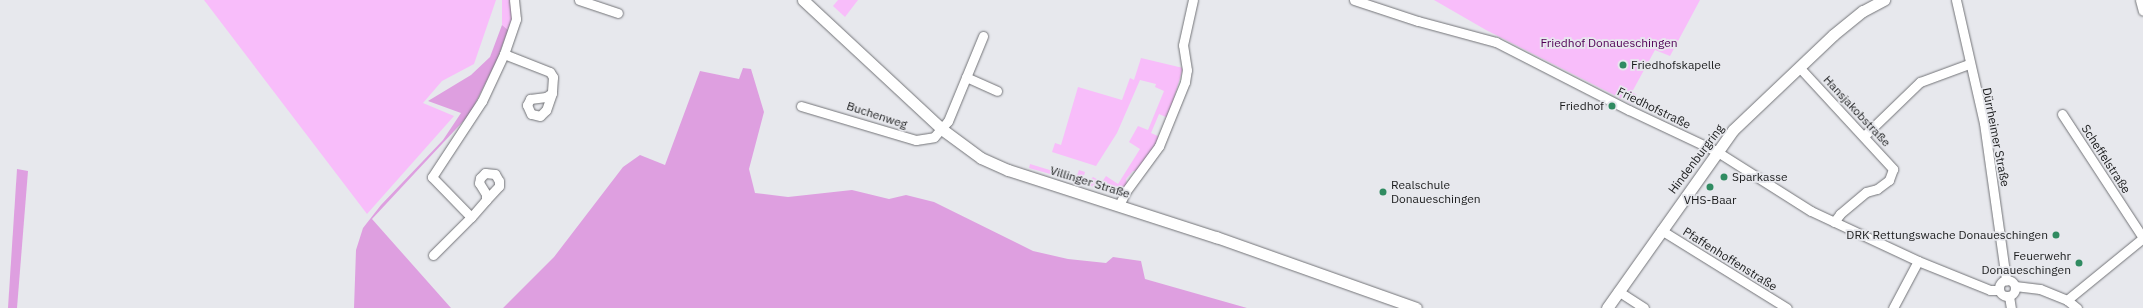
<!DOCTYPE html>
<meta charset="utf-8">
<style>
body{margin:0}
#map{position:relative;width:2143px;height:308px;overflow:hidden;background:#e7e8ed;font-family:"IBM Plex Sans",sans-serif}
div>[style]{position:absolute}
[style*='--x']{left:calc(var(--x)*1px);top:calc(var(--y)*1px);width:calc(var(--w)*1px);rotate:calc(var(--a)*1deg)}
.green>*{inset:0;background:#f8bdfa}
.forest>*{inset:0;background:#de9fe0}
.roads{filter:drop-shadow(0 0 1px #727377) drop-shadow(0 0 1px #727377)}
.minor>*{height:9px;margin:-4.5px;padding:0 4.5px;transform-origin:4.5px;border-radius:4.5px;background:#fff}
.minor>.ring{margin:-4.5px;padding:0;box-sizing:content-box;background:none;border:9px solid #fff;border-radius:50%}
.major>*{height:11px;margin:-5.5px;padding:0 5.5px;transform-origin:5.5px;border-radius:5.5px;background:#fff}
.dots>*{width:11px;height:11px;translate:-50% -50%;box-sizing:border-box;border:2px solid #e7e8ed;border-radius:50%}
span{translate:-50% -50%;white-space:nowrap;text-align:center;line-height:1.15;-webkit-text-stroke:3.5px #e7e8ed;paint-order:stroke}
.park-label{font-size:12px;color:#510056}
.poi-label{font-size:12px;color:#1b1c1d}
.left{translate:0 -50%;text-align:left}
.right{translate:-100% -50%;text-align:right}
.street-label{font-size:12px;color:#1b1c1d}
</style>
<div id="map">
<div class="green">
<div style="clip-path:polygon(204px 0,496px 0,474px 64px,442px 81px,423px 103px,454px 116px,367px 214px)"></div>
<div style="clip-path:polygon(502px 0,519px 0,508px 30px,502px 25px)"></div>
<div style="clip-path:polygon(838px 0,858px 0,845px 17px,833px 6px)"></div>
<div style="clip-path:polygon(1434px 0,1700px 0,1670px 56px,1655px 50px,1632px 92px,1637px 95px,1632px 104px,1486px 30px)"></div>
<div style="clip-path:polygon(1141px 58px,1183px 68px,1168px 118px,1159px 114px,1151px 133px,1160px 137px,1138px 171px,1133px 171px,1126px 179px,1127px 185px,1115px 194px,1088px 185px,1088px 182px,1093px 177px,1102px 182px,1106px 176px,1118px 184px,1140px 149px,1129px 142px,1138px 126px,1148px 130px,1164px 91px,1155px 87px,1156px 84px,1140px 80px,1117px 133px,1096px 166px,1052px 152px,1055px 143px,1061px 145px,1078px 87px,1122px 100px,1130px 78px,1134px 80px)"></div>
<div style="clip-path:polygon(1030px 164px,1076px 178px,1079px 170px,1085px 172px,1082px 183px,1029px 168px)"></div>
</div>
<div class="forest">
<div style="clip-path:polygon(502px 25px,508px 30px,497px 60px,470px 114px,372px 219px,451px 308px,354px 308px,356px 250px,363px 228px,381px 205px,443px 140px,461px 113px,428px 101px,471px 75px,490px 57px)"></div>
<div style="clip-path:polygon(743px 68px,751px 69px,764px 112px,749px 169px,755px 193px,788px 197px,852px 190px,889px 199px,906px 195px,934px 202px,1033px 251px,1068px 259px,1106px 263px,1113px 257px,1141px 261px,1145px 279px,1247px 308px,503px 308px,554px 257px,623px 167px,640px 155px,665px 165px,700px 71px,739px 79px)"></div>
<div style="clip-path:polygon(17px 169px,28px 171px,17px 308px,8px 308px)"></div>
</div>
<div class="roads">
<div class="minor">
<div style="--x:579;--y:0;--w:41;--a:18.4"></div>
<div style="--x:1354;--y:0;--w:67;--a:18.2"></div>
<div style="--x:1418;--y:21;--w:81;--a:15.1"></div>
<div style="--x:1496;--y:42;--w:149;--a:27.1"></div>
<div style="--x:1629;--y:110;--w:96;--a:25.2"></div>
<div style="--x:1716;--y:151;--w:112;--a:32.3"></div>
<div style="--x:1811;--y:211;--w:118;--a:25"></div>
<div style="--x:1918;--y:261;--w:78;--a:21.9"></div>
<div style="--x:1990;--y:290;--w:9;--a:0"></div>
<div style="--x:1956;--y:0;--w:126;--a:77.2"></div>
<div style="--x:1984;--y:123;--w:159;--a:82"></div>
<div style="--x:2140;--y:0;--w:11;--a:75"></div>
<div style="--x:504;--y:54;--w:49;--a:21.4"></div>
<div style="--x:550;--y:72;--w:6;--a:59"></div>
<div style="--x:553;--y:77;--w:16;--a:94"></div>
<div style="--x:552;--y:93;--w:18;--a:109"></div>
<div style="--x:546;--y:110;--w:8;--a:135"></div>
<div style="--x:540;--y:116;--w:9;--a:-167"></div>
<div style="--x:531;--y:114;--w:10;--a:-114"></div>
<div style="--x:527;--y:105;--w:7;--a:-63"></div>
<div style="--x:530;--y:99;--w:16;--a:-7"></div>
<div style="--x:546;--y:97;--w:7;--a:-34"></div>
<div style="--x:1799;--y:67;--w:139;--a:47.3"></div>
<div style="--x:1893;--y:169;--w:12;--a:110"></div>
<div style="--x:1889;--y:180;--w:15;--a:143"></div>
<div style="--x:1877;--y:189;--w:11;--a:165"></div>
<div style="--x:1866;--y:192;--w:34;--a:140"></div>
<div style="--x:1840;--y:214;--w:10;--a:127"></div>
<div style="--x:966;--y:77;--w:34;--a:24"></div>
<div style="--x:801;--y:106;--w:120;--a:16.5"></div>
<div style="--x:916;--y:140;--w:18;--a:-9"></div>
<div style="--x:934;--y:137;--w:21;--a:-49"></div>
<div style="--x:948;--y:121;--w:92;--a:-67.6"></div>
<div style="--x:2062;--y:114;--w:148;--a:56.8"></div>
<div style="--x:1864;--y:136;--w:78;--a:-44"></div>
<div style="--x:1920;--y:82;--w:52;--a:-20.2"></div>
<div style="--x:486;--y:200;--w:6;--a:-90"></div>
<div style="--x:486;--y:194;--w:13;--a:-122"></div>
<div style="--x:479;--y:183;--w:5;--a:-79"></div>
<div style="--x:480;--y:178;--w:7;--a:-45"></div>
<div style="--x:485;--y:173;--w:10;--a:6"></div>
<div style="--x:495;--y:174;--w:8;--a:60"></div>
<div style="--x:499;--y:181;--w:5;--a:90"></div>
<div style="--x:499;--y:186;--w:19;--a:133"></div>
<div style="--x:486;--y:200;--w:23;--a:131"></div>
<div style="--x:471;--y:217;--w:56;--a:-134.3"></div>
<div style="--x:432;--y:177;--w:91;--a:-56.7"></div>
<div style="--x:482;--y:101;--w:52;--a:-64.9"></div>
<div style="--x:504;--y:54;--w:37;--a:-71"></div>
<div style="--x:516;--y:19;--w:19;--a:-96"></div>
<div style="--x:1119;--y:205;--w:16;--a:-63"></div>
<div style="--x:1126;--y:191;--w:56;--a:-53.7"></div>
<div style="--x:1159;--y:146;--w:69;--a:-67.9"></div>
<div style="--x:1185;--y:82;--w:12;--a:-81"></div>
<div style="--x:1187;--y:70;--w:25;--a:-99"></div>
<div style="--x:1183;--y:45;--w:46;--a:-77.5"></div>
<div style="--x:1661;--y:230;--w:148;--a:31.8"></div>
<div style="--x:433;--y:255;--w:54;--a:-45"></div>
<div class="ring" style="left:1999px;top:280px;width:7px;height:7px"></div>
<div style="--x:2015;--y:286;--w:25;--a:7"></div>
<div style="--x:2040;--y:289;--w:29;--a:22"></div>
<div style="--x:2067;--y:300;--w:13;--a:39"></div>
<div style="--x:1618;--y:291;--w:31;--a:33"></div>
<div style="--x:2009;--y:296;--w:12;--a:81"></div>
<div style="--x:2067;--y:300;--w:98;--a:-39.2"></div>
<div style="--x:1893;--y:308;--w:53;--a:-62"></div>
</div>
<div class="major">
<div style="--x:803;--y:0;--w:191;--a:42.9"></div>
<div style="--x:943;--y:130;--w:47;--a:36.4"></div>
<div style="--x:981;--y:158;--w:30;--a:24"></div>
<div style="--x:1008;--y:170;--w:219;--a:17.9"></div>
<div style="--x:1216;--y:237;--w:212;--a:19.5"></div>
<div style="--x:1607;--y:308;--w:218;--a:-54.7"></div>
<div style="--x:1733;--y:130;--w:138;--a:-43.5"></div>
<div style="--x:1833;--y:35;--w:38;--a:-39"></div>
<div style="--x:1863;--y:11;--w:24;--a:-28"></div>
</div>
</div>
<div class="dots">
<div style="left:1623px;top:65px;background:#308b61"></div>
<div style="left:1612px;top:106px;background:#308b61"></div>
<div style="left:1724px;top:177px;background:#308b61"></div>
<div style="left:1710px;top:187px;background:#308b61"></div>
<div style="left:1383px;top:192px;background:#308b61"></div>
<div style="left:2056px;top:235px;background:#308b61"></div>
<div style="left:2079px;top:263px;background:#308b61"></div>
</div>
<div class="park-label">
<span style="left:1609px;top:43px">Friedhof Donaueschingen</span>
</div>
<div class="poi-label">
<span class="left" style="left:1631px;top:65px">Friedhofskapelle</span>
<span class="right" style="left:1604px;top:106px">Friedhof</span>
<span class="left" style="left:1732px;top:177px">Sparkasse</span>
<span class="left" style="left:1391px;top:192px">Realschule<br>Donaueschingen</span>
<span style="left:1710px;top:200px">VHS-Baar</span>
<span class="right" style="left:2048px;top:235px">DRK Rettungswache Donaueschingen</span>
<span class="right" style="left:2071px;top:263px">Feuerwehr<br>Donaueschingen</span>
</div>
<div class="street-label">
<span style="left:1654px;top:108px;rotate:26deg">Friedhofstraße</span>
<span style="left:1857px;top:111px;rotate:47deg">Hansjakobstraße</span>
<span style="left:877px;top:115px;rotate:18deg">Buchenweg</span>
<span style="left:1996px;top:137px;rotate:79deg">Dürrheimer Straße</span>
<span style="left:1696px;top:159px;rotate:-53deg">Hindenburgring</span>
<span style="left:2106px;top:159px;rotate:57deg">Scheffelstraße</span>
<span style="left:1090px;top:182px;rotate:17deg">Villinger Straße</span>
<span style="left:1730px;top:259px;rotate:32deg">Pfaffenhoffenstraße</span>
</div>
</div>
